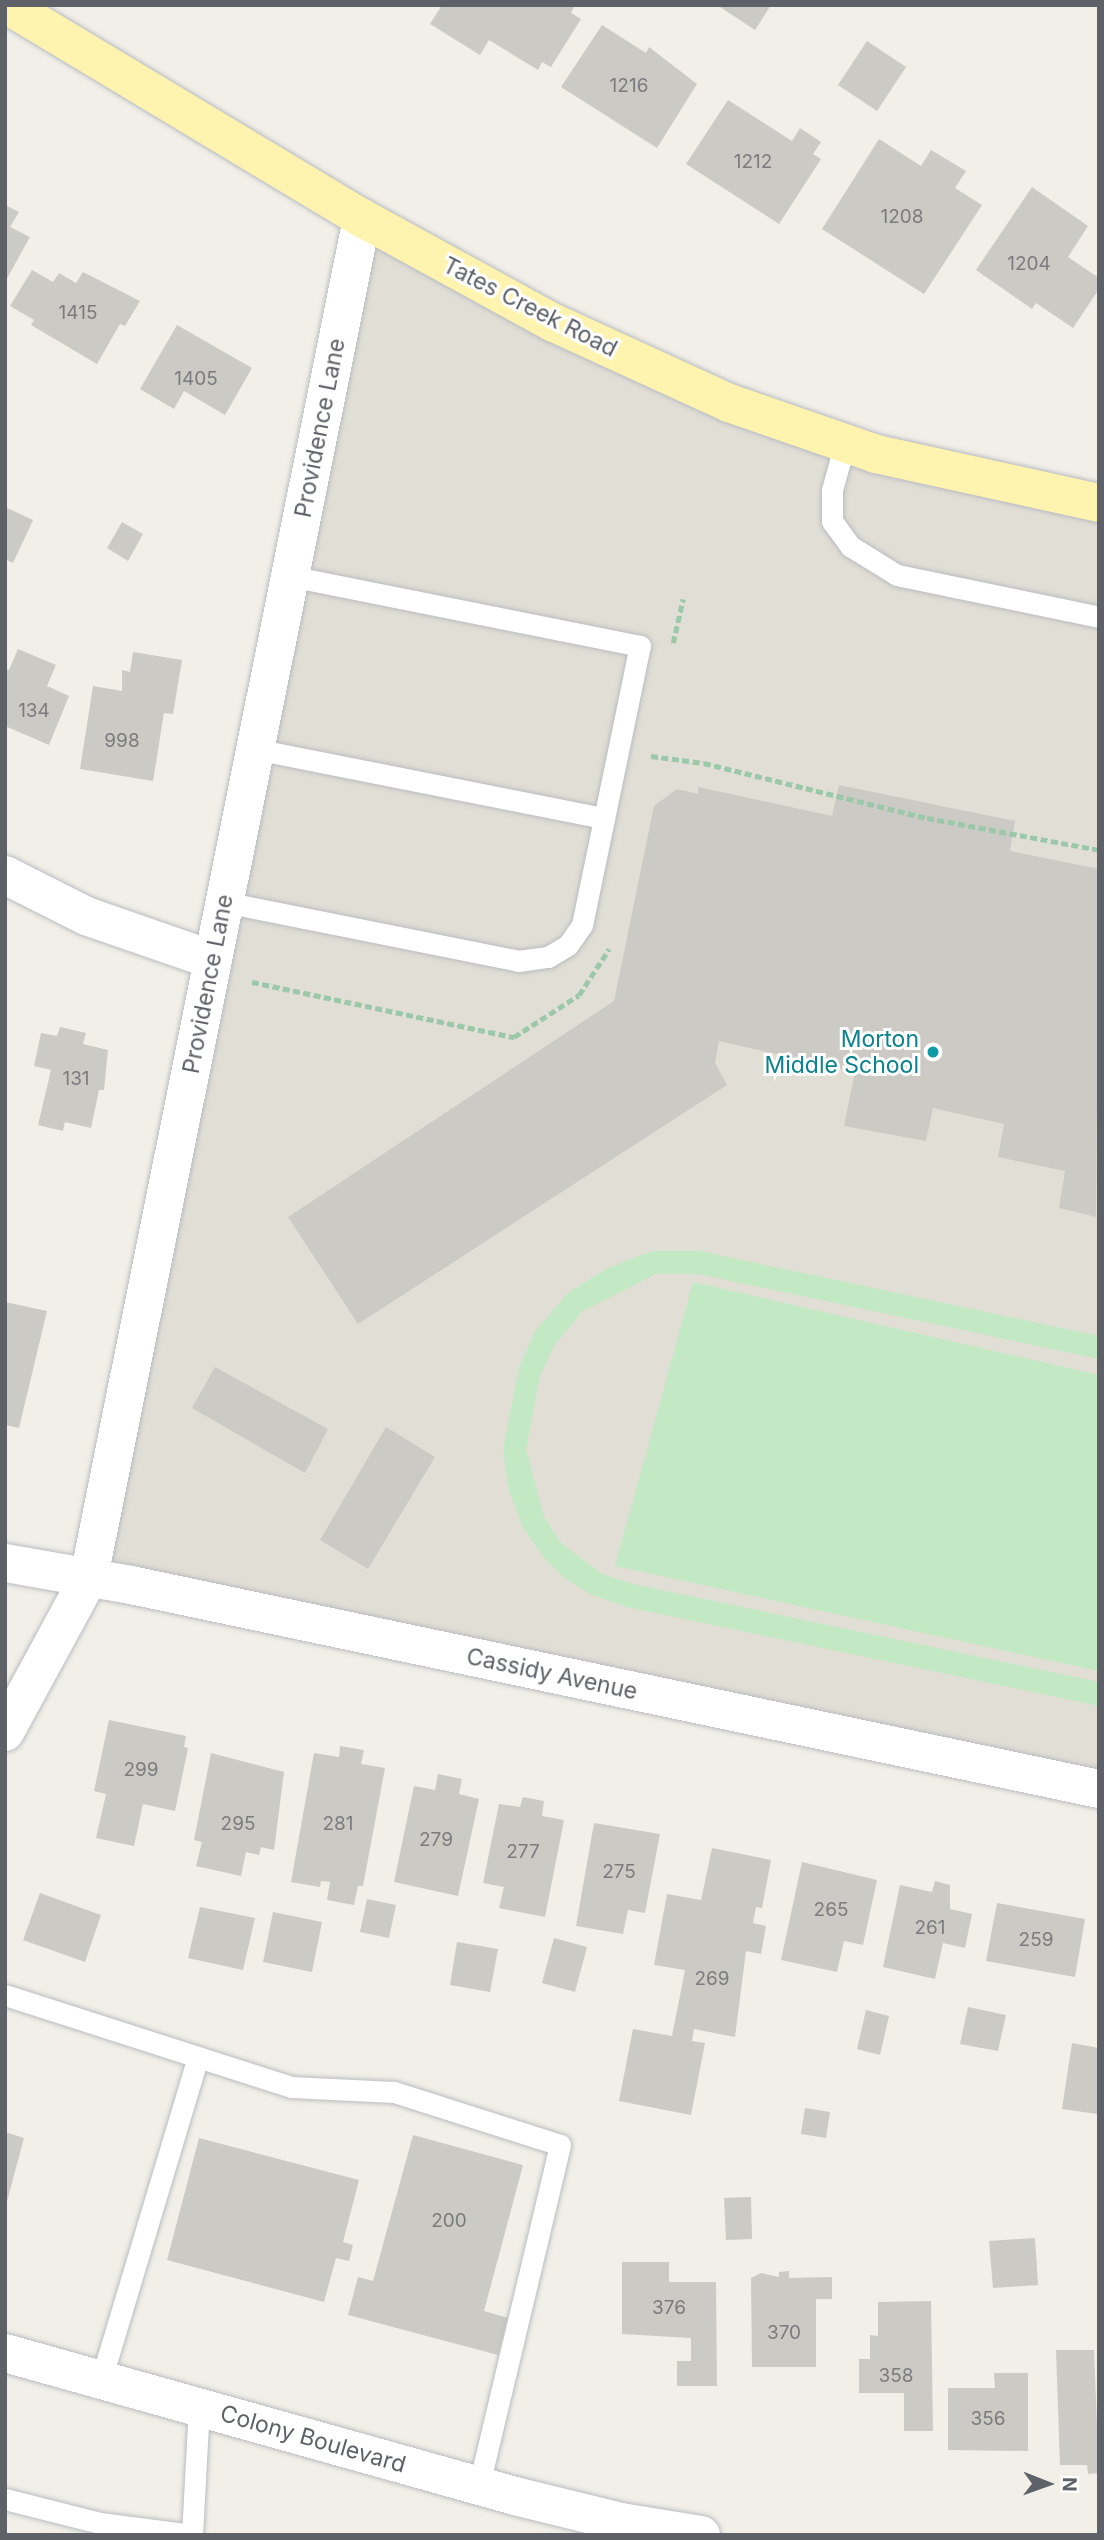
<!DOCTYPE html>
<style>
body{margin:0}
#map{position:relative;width:1104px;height:2540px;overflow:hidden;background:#f1efe7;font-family:Inter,sans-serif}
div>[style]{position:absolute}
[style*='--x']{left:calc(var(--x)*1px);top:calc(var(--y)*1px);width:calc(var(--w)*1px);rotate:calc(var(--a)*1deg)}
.education>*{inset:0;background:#e1ded5}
.green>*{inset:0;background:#c3e9c4}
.building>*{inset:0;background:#cccac4}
.path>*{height:4.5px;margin-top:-2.25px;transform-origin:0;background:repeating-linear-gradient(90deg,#9ac8a9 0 7px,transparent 0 10.5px)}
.roads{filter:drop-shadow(0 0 2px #b9bcc1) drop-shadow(0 0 2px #b9bcc1)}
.lane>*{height:21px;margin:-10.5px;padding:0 10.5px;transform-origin:10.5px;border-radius:10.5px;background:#fff}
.street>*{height:38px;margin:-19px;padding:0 19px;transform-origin:19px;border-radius:19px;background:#fff}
.primary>*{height:38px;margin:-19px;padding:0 19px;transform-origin:19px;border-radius:19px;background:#fff4af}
.dots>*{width:19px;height:19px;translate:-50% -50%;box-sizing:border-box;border:4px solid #fff;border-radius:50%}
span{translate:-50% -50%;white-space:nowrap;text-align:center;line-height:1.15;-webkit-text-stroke:6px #fff;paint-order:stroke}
.number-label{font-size:19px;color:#7a7c7f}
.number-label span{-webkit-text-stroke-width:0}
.street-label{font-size:23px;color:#5e6268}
.culture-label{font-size:23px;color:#0d838f}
.right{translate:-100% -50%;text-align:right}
.frame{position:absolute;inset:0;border:7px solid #5e6268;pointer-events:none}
.north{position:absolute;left:1013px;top:2449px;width:70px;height:70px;-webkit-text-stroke:5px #fff;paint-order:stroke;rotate:91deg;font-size:19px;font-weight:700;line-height:28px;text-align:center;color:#5e6268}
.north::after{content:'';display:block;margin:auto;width:24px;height:32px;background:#5e6268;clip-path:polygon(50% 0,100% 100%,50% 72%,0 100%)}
</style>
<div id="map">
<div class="education">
<div style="clip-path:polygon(362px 218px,729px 403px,1099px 503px,1099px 1789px,89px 1577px)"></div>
</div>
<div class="green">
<div style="clip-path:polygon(652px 1251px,700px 1251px,1099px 1336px,1099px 1359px,698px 1274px,656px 1274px,583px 1311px,555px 1344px,540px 1376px,526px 1449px,544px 1517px,561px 1543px,602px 1574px,633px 1584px,1099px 1682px,1099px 1706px,627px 1607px,592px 1595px,564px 1578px,544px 1558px,523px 1528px,509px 1491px,503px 1449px,519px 1368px,535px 1331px,568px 1293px,606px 1269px)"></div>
<div style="clip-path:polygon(693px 1282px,1099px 1375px,1099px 1671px,615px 1566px)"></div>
</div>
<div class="building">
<div style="clip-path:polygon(442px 5px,575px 5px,571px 13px,581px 19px,551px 67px,542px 62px,538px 70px,489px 40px,480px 55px,430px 24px)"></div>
<div style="clip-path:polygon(717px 5px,771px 5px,755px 30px)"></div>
<div style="clip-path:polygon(602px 25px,646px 53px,649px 47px,697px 84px,657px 148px,561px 87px)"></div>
<div style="clip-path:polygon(867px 41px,906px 67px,877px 111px,838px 85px)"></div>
<div style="clip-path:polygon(728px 100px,792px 141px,800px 128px,821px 142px,813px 154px,821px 159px,779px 224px,686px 164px)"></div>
<div style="clip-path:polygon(879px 139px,921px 166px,931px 150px,966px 171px,955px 188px,982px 205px,924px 294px,822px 229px)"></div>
<div style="clip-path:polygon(1032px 187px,1088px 226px,1068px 257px,1099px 278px,1099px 289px,1073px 328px,1036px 303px,1032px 309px,976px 270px)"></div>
<div style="clip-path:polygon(5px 205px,19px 212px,10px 227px,30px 237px,5px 282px)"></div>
<div style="clip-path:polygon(32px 270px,53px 282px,59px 273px,76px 283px,83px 272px,140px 301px,125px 326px,120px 324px,97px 364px,31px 325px,34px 320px,10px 306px)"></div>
<div style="clip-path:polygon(177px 325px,252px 368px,225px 415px,184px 391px,174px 409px,140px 389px)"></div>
<div style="clip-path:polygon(5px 507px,33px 520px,13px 563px,5px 559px)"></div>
<div style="clip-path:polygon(122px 522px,143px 534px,128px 561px,107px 548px)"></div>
<div style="clip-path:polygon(18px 649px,56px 665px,47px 686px,69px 696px,49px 745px,5px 726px,5px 669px,9px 670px)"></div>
<div style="clip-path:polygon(133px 652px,182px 660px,173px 714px,164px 713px,153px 781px,80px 769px,93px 686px,122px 691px,122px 670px,130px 672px)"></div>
<div style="clip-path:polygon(839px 785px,1015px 821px,1010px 851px,1099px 869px,1096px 1217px,1059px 1208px,1065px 1171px,998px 1157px,1004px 1124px,933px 1108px,926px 1141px,844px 1126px,855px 1072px,719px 1041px,715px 1063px,727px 1085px,358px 1324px,288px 1217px,614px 1001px,654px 806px,677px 789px,698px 794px,698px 787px,832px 816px)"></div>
<div style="clip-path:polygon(60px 1027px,86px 1033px,83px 1044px,108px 1050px,104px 1090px,99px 1090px,91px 1128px,65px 1122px,63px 1131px,38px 1125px,51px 1070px,34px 1066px,41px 1033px,57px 1036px)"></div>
<div style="clip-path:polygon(5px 1302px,47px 1311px,19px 1428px,5px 1425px)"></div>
<div style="clip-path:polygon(215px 1367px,328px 1429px,305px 1473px,192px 1408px)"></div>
<div style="clip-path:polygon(386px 1427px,435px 1457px,368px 1569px,320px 1540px)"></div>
<div style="clip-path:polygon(109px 1720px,186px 1736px,184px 1747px,188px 1748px,175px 1811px,143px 1804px,134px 1846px,96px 1838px,106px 1794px,94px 1791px)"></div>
<div style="clip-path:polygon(340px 1746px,364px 1750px,361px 1764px,385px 1768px,363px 1886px,358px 1886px,354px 1905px,327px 1900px,330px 1882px,321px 1881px,320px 1887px,291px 1882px,314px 1753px,339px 1757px)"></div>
<div style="clip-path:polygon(211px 1753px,284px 1772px,274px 1850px,261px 1847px,259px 1855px,246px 1852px,241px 1876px,196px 1866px,202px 1842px,194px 1840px)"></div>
<div style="clip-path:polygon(438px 1774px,462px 1779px,459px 1794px,479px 1799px,458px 1896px,394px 1882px,414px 1786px,435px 1790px)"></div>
<div style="clip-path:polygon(523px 1797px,544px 1801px,542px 1816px,564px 1820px,545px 1917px,499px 1908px,504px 1887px,483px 1883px,499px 1804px,520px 1807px)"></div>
<div style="clip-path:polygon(594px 1823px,660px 1834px,645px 1913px,628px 1910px,623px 1934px,576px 1926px)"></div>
<div style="clip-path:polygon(712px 1848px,771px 1860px,762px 1908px,756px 1907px,753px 1923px,766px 1926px,761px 1954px,746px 1951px,735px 2037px,694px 2029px,692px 2041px,705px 2043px,691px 2115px,619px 2101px,633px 2029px,672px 2036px,685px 1970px,654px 1965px,667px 1894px,701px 1900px)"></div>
<div style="clip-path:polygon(802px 1862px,877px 1880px,863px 1945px,844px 1941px,837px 1972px,781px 1960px)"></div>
<div style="clip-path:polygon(935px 1881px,950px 1885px,950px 1909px,972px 1914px,965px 1948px,943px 1943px,935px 1979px,883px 1967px,900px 1885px,932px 1892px)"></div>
<div style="clip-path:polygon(40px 1893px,101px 1915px,85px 1962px,23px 1940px)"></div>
<div style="clip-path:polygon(367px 1899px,396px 1905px,389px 1938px,360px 1932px)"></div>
<div style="clip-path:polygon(997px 1903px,1085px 1919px,1075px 1977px,986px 1961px)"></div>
<div style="clip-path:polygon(200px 1907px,255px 1918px,243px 1970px,188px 1958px)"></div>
<div style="clip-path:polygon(273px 1912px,322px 1922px,312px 1972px,263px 1962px)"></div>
<div style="clip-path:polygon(554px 1938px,587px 1947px,575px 1992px,542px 1983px)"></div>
<div style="clip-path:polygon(457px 1942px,498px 1949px,490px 1992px,450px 1985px)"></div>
<div style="clip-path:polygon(968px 2007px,1006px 2015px,998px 2051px,960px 2044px)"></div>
<div style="clip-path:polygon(866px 2010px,889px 2016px,880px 2055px,857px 2049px)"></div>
<div style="clip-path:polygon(1072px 2043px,1099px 2048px,1097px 2114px,1062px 2109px)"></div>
<div style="clip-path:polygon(805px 2108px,830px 2112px,826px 2138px,801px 2134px)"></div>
<div style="clip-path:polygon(5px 2132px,24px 2138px,6px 2205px,5px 2204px)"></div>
<div style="clip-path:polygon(413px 2135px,523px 2165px,484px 2311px,508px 2318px,498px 2355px,348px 2315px,358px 2277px,373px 2281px)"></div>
<div style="clip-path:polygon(199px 2138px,359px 2180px,343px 2242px,353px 2245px,349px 2261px,336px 2258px,324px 2302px,167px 2260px)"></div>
<div style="clip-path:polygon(751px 2197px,752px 2239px,726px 2240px,724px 2198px)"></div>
<div style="clip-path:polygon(1035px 2238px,1038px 2285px,993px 2288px,989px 2241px)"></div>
<div style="clip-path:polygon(622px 2262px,669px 2262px,669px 2282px,716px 2282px,717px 2386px,677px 2386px,677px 2361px,691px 2361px,691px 2338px,622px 2334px)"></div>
<div style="clip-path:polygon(789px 2271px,789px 2278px,832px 2277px,832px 2299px,816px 2299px,816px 2367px,752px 2367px,751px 2278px,761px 2273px,779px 2277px,779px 2272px)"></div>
<div style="clip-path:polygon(931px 2301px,933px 2431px,904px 2431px,904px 2393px,859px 2393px,859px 2359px,870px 2359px,870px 2335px,878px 2336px,878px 2302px)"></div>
<div style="clip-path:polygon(1056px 2350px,1094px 2350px,1099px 2473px,1088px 2474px,1087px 2465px,1060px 2465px)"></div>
<div style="clip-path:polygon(994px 2373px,1028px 2373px,1028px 2451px,948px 2450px,948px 2388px,995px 2388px)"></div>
</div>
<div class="path">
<div style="--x:673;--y:643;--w:45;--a:-77.2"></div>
<div style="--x:651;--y:756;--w:53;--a:7.5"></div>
<div style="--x:704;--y:763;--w:230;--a:13.9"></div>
<div style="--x:927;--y:818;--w:175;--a:10.5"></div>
<div style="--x:252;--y:982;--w:268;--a:11.9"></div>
<div style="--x:514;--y:1037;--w:77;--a:-32.9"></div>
<div style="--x:579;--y:995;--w:55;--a:-56.9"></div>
</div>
<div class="roads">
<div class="lane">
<div style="--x:845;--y:443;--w:49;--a:105.5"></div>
<div style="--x:832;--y:490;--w:31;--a:90"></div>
<div style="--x:832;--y:521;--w:31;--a:54"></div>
<div style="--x:850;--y:546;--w:55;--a:31.7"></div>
<div style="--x:897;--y:575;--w:206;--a:11.7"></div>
<div style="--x:255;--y:749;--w:356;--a:11.2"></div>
<div style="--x:224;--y:902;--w:300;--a:11.3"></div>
<div style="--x:518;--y:961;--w:30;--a:-8"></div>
<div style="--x:548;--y:957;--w:23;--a:-31"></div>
<div style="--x:568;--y:945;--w:24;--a:-55"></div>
<div style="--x:582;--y:925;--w:285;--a:-78.3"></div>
<div style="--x:640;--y:646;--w:357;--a:-168.7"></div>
<div style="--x:5;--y:1995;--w:300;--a:17.8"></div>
<div style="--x:291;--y:2087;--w:103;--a:2.8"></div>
<div style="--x:394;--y:2092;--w:174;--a:17.7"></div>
<div style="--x:560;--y:2145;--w:350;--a:103.4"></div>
<div style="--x:101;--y:2380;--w:337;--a:-73.3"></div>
<div style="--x:5;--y:2499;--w:98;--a:14.2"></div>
<div style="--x:100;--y:2523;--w:93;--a:7.4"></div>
<div style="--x:192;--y:2535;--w:128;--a:-86.9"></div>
</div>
<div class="street">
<div style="--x:5;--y:875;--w:91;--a:26.8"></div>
<div style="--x:86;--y:916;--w:134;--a:19.1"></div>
<div style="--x:5;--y:1563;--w:128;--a:9.9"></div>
<div style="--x:131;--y:1585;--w:989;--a:11.9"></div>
<div style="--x:5;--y:1732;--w:176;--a:-61.5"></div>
<div style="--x:89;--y:1577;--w:1386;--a:-78.64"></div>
<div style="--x:5;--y:2353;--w:530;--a:15.66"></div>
<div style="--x:515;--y:2496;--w:109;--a:13.8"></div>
<div style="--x:621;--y:2522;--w:81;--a:9.2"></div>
</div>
<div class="primary">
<div style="--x:7;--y:5;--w:414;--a:31"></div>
<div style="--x:362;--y:218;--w:219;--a:28.7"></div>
<div style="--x:554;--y:323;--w:192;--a:24.6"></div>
<div style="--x:729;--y:403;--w:156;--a:19.1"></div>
<div style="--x:876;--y:454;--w:228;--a:12.4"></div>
</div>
</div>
<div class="dots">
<div style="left:933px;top:1052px;background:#0f9aa8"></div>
</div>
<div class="number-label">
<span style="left:629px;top:86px">1216</span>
<span style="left:753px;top:162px">1212</span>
<span style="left:902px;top:217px">1208</span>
<span style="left:1029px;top:264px">1204</span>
<span style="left:78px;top:313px">1415</span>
<span style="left:196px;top:379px">1405</span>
<span style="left:34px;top:711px">134</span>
<span style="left:122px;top:741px">998</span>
<span style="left:76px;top:1079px">131</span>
<span style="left:141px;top:1770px">299</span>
<span style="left:238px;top:1824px">295</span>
<span style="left:338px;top:1824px">281</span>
<span style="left:436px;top:1840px">279</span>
<span style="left:523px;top:1852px">277</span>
<span style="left:619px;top:1872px">275</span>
<span style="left:831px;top:1910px">265</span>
<span style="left:930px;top:1928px">261</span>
<span style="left:1036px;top:1940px">259</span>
<span style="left:712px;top:1979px">269</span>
<span style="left:449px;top:2221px">200</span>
<span style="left:669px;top:2308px">376</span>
<span style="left:784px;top:2333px">370</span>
<span style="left:896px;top:2376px">358</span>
<span style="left:988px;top:2419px">356</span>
</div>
<div class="street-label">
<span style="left:530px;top:307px;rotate:27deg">Tates Creek Road</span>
<span style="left:320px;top:428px;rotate:-79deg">Providence Lane</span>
<span style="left:208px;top:984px;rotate:-79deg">Providence Lane</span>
<span style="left:552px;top:1674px;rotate:12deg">Cassidy Avenue</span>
<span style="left:313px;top:2439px;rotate:16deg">Colony Boulevard</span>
</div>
<div class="culture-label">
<span class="right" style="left:919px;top:1052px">Morton<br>Middle School</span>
</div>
<div class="frame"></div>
<div class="north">N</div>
</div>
